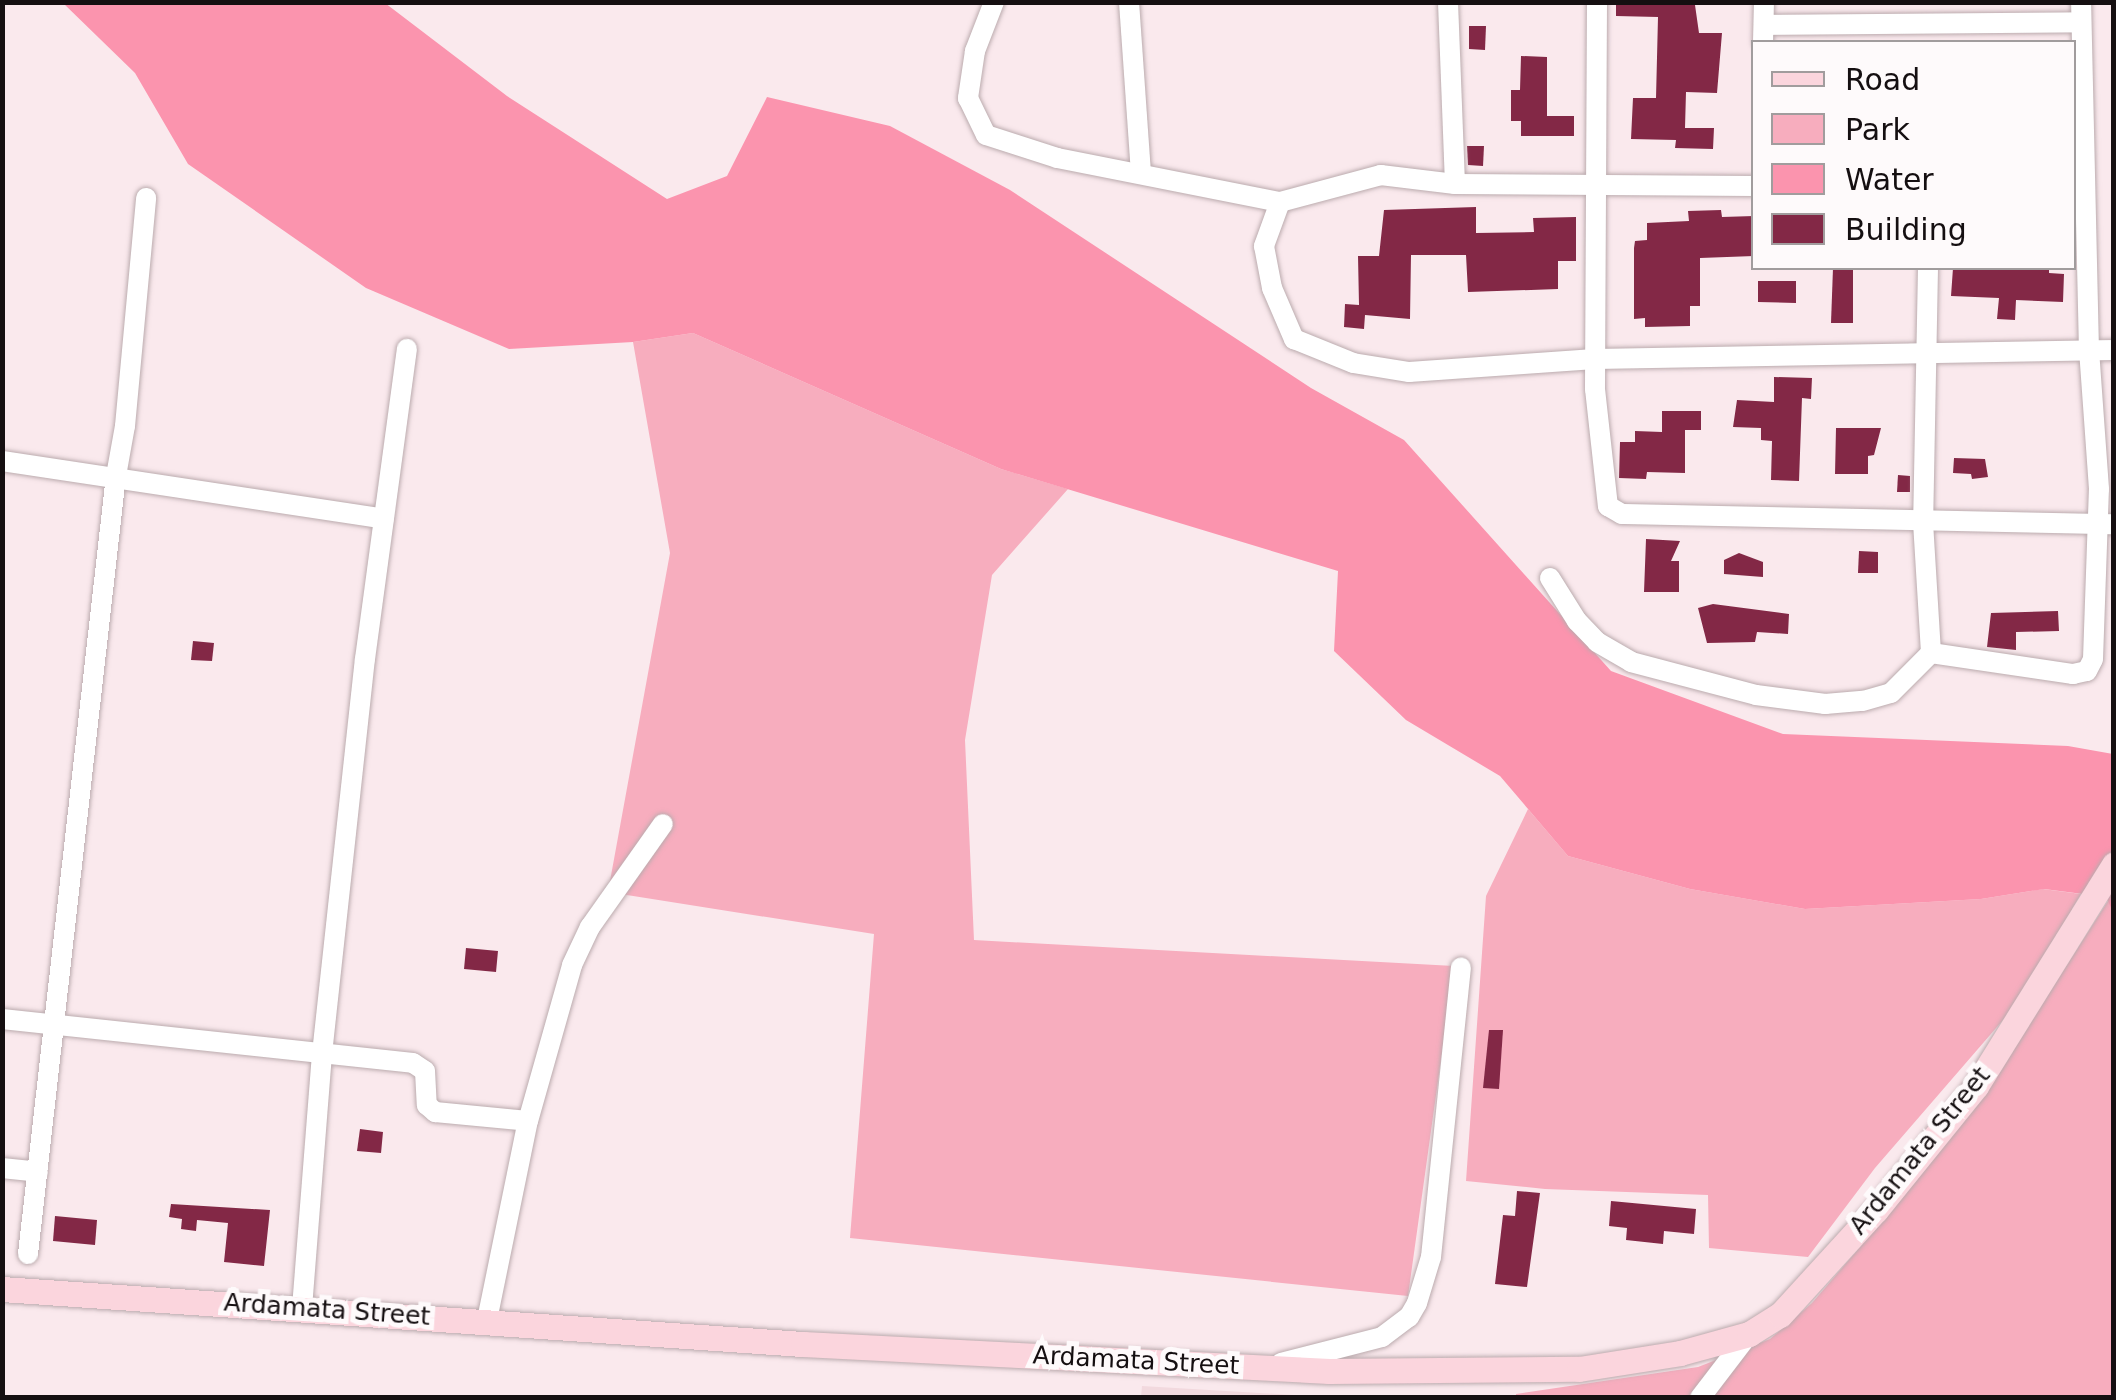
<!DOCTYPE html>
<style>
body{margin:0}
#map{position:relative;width:2116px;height:1400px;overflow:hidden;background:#fae9ed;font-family:"DejaVu Sans",sans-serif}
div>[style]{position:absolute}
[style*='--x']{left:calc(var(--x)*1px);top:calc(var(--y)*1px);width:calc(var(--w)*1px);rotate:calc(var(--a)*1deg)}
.built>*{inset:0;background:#f2d9de}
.green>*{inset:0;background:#f7adbe}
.water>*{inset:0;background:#fb94ae}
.building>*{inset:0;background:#832846}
.roads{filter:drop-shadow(0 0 2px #bbabae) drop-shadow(0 0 2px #bbabae)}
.minor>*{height:20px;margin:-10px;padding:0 10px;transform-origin:10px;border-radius:10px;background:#fff}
.major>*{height:25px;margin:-12.5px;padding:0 12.5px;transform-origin:12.5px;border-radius:12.5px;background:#fbd5dd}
span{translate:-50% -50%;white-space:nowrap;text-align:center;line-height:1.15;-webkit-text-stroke:10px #fefafb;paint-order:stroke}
.street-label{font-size:25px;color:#150f11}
.frame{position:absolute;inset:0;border:5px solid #150f11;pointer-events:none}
.legend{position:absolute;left:1751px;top:40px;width:325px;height:230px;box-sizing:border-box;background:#fefafb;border:2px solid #a19c9d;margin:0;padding:12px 18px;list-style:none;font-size:30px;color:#150f11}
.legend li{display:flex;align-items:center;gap:20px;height:50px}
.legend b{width:50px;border:2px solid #a19c9d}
</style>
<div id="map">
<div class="built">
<div style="clip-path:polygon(1142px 1386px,1209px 1390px,1327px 1397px,1141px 1397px)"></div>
</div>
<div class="green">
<div style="clip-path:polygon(693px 333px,1001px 469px,1068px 489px,992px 575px,965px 740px,974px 940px,1454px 966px,1408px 1296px,850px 1238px,874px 934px,608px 892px,670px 553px,633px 342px)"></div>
<div style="clip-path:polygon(1528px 809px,1568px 856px,1690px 889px,1805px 909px,1981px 899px,2043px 889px,2081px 894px,2016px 1005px,1875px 1168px,1808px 1257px,1709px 1248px,1708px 1195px,1545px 1189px,1466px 1181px,1486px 896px)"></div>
<div style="clip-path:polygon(2108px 901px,2114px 912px,2113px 1397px,1516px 1398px,1516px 1394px,1698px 1367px,1770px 1339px,1812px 1303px,1904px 1196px,2006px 1060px)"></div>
</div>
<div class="water">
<div style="clip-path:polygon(63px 3px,385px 3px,507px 96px,667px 199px,727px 176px,767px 97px,890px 126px,1010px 190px,1311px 388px,1404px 440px,1611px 671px,1783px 734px,2068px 746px,2113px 754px,2113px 912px,2106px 897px,2044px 889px,1981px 899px,1805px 909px,1690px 889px,1568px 856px,1500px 776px,1406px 720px,1334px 651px,1338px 571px,1001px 469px,693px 333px,633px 342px,509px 349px,366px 288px,188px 164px,135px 73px)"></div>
</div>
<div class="building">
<div style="clip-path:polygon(1616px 2px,1695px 5px,1699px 33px,1722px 33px,1717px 93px,1686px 92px,1685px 128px,1714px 128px,1713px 149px,1675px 148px,1676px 140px,1631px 139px,1633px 98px,1656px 98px,1658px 17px,1616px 16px)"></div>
<div style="clip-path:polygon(1469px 26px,1486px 26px,1485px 50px,1469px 49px)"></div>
<div style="clip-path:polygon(1521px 56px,1547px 57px,1547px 116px,1574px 116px,1574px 136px,1521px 136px,1521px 121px,1511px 121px,1511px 90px,1520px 90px)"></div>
<div style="clip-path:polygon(1467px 146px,1484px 146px,1483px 166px,1468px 165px)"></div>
<div style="clip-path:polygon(1476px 207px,1476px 233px,1534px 232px,1533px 218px,1576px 217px,1576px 261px,1558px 261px,1558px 289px,1468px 292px,1466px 255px,1411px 255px,1410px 319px,1365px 315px,1364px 329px,1344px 327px,1345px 304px,1359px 305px,1358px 256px,1379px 256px,1384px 210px)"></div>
<div style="clip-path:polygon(1721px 210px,1722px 217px,1754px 216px,1754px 256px,1700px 258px,1700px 306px,1690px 306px,1690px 326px,1645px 327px,1645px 318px,1634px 319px,1634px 248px,1635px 241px,1647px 240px,1647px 223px,1689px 221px,1688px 211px)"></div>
<div style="clip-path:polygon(1833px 268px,1853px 268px,1853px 323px,1831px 323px)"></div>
<div style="clip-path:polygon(1953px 268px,2049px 268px,2049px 273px,2064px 274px,2063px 302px,2016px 300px,2015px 320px,1997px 319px,1999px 298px,1951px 296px)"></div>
<div style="clip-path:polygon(1758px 281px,1796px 281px,1796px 303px,1758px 302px)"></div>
<div style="clip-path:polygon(1774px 377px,1812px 378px,1811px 399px,1802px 398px,1799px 481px,1771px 480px,1772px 441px,1761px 440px,1761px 428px,1733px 427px,1737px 400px,1774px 402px)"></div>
<div style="clip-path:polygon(1662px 411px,1701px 411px,1701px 430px,1685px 430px,1685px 473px,1647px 472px,1646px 479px,1619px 478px,1620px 442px,1635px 442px,1635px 431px,1662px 432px)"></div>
<div style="clip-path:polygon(1836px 428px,1881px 428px,1874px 455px,1868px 456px,1868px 474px,1835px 474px)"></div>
<div style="clip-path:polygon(1954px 458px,1985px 459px,1988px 477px,1972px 479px,1971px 474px,1953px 473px)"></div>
<div style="clip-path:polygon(1898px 475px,1910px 476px,1910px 492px,1897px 492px)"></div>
<div style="clip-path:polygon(1646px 539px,1680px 541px,1671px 561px,1679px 561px,1679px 592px,1644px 592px)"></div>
<div style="clip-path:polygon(1859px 551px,1878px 552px,1878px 573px,1858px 573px)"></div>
<div style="clip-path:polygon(1739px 553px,1763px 562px,1763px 577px,1724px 574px,1724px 560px)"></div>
<div style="clip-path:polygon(1713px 604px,1789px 614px,1788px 634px,1757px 632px,1755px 642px,1707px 643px,1698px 608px)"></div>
<div style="clip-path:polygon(2058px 611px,2059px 631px,2016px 632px,2016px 650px,1987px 647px,1991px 613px)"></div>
<div style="clip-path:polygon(193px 641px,214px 643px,212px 661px,191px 660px)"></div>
<div style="clip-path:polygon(466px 948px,498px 951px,496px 972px,464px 969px)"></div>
<div style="clip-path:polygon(1489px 1030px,1503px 1030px,1499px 1089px,1483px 1088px)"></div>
<div style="clip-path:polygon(360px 1129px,383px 1132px,381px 1153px,357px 1151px)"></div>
<div style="clip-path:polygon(1517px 1191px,1540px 1193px,1527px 1287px,1495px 1284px,1503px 1215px,1515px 1216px)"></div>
<div style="clip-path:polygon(1611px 1201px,1696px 1209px,1694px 1234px,1664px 1231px,1663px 1244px,1626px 1240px,1627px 1228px,1609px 1226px)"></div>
<div style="clip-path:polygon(171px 1204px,270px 1210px,264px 1266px,224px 1262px,228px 1223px,197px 1220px,196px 1231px,181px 1229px,182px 1219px,169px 1217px)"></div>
<div style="clip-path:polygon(55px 1216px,97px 1220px,95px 1245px,53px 1241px)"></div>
</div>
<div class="roads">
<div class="minor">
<div style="--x:994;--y:2;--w:53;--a:111.2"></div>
<div style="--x:975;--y:51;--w:48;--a:98.5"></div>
<div style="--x:968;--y:98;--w:41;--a:64.1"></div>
<div style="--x:986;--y:135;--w:75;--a:17.9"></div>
<div style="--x:1057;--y:158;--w:227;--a:11.2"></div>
<div style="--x:1129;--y:2;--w:172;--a:86"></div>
<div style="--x:1448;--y:2;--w:182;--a:87.8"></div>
<div style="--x:1597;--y:2;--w:387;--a:90.3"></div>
<div style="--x:1595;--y:389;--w:118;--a:83.7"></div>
<div style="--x:1608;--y:506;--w:16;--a:30"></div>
<div style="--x:1622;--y:514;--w:492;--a:1.2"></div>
<div style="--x:1764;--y:25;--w:317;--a:-0.5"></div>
<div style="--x:1763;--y:42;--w:40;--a:-88.6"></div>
<div style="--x:1754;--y:186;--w:299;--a:-179.6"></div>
<div style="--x:1455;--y:184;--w:75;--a:-173.1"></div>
<div style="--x:1381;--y:175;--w:105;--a:165"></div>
<div style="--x:1280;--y:202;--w:47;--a:110"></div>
<div style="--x:1264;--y:246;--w:43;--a:79.2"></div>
<div style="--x:1272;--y:288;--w:56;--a:66.7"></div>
<div style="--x:1294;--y:339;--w:64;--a:22.1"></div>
<div style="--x:1353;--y:363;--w:57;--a:9.1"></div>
<div style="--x:1409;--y:372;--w:186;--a:-4"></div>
<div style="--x:1595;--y:359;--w:519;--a:-0.99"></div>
<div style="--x:1928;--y:268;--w:254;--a:91.1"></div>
<div style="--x:1923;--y:522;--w:131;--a:86.5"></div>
<div style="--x:2;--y:461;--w:386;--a:8.6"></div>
<div style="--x:1550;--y:578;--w:51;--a:57.9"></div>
<div style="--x:1577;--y:621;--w:29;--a:46"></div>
<div style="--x:1597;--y:642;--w:39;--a:30"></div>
<div style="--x:1631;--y:662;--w:129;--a:14.8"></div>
<div style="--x:1756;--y:695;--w:70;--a:7.4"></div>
<div style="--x:1825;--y:704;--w:38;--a:-5"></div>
<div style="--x:1863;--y:701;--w:29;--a:-16"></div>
<div style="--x:1891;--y:693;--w:57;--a:-45"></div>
<div style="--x:1931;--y:653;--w:144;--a:8.4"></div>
<div style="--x:2073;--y:674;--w:14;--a:-12"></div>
<div style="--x:2087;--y:671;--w:13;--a:-63"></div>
<div style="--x:2093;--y:659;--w:170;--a:-88"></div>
<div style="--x:2099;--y:489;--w:138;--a:-94.1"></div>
<div style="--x:2089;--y:351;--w:349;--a:-91.3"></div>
<div style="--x:2;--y:1019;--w:413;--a:6.1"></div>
<div style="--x:413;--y:1063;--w:14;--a:34"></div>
<div style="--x:425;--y:1071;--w:34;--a:87"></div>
<div style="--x:427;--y:1105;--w:11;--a:41"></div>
<div style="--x:435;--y:1112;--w:93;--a:5.5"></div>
<div style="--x:2;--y:1168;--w:36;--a:6"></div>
<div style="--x:28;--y:1254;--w:783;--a:-83.55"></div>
<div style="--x:116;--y:476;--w:51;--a:-79.8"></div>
<div style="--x:125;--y:426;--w:229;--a:-84.7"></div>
<div style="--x:302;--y:1308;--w:255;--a:-85.5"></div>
<div style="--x:322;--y:1054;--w:397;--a:-83.8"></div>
<div style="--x:365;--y:659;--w:313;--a:-82.3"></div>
<div style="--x:487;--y:1320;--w:203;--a:-78.4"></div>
<div style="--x:528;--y:1121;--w:162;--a:-74.2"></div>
<div style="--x:572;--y:965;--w:42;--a:-64.7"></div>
<div style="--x:590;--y:927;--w:126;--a:-54.7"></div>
<div style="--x:1281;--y:1363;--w:104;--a:-14.4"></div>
<div style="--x:1382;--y:1337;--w:34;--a:-37"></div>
<div style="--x:1409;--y:1317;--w:16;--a:-60"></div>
<div style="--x:1417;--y:1303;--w:48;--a:-73.1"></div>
<div style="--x:1431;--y:1257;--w:291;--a:-84.1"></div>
<div style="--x:1700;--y:1398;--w:81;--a:-52.6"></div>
</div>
<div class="major">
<div style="--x:2;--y:1289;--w:803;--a:3.93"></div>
<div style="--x:803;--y:1344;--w:527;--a:2.94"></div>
<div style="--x:1329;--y:1371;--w:250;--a:-0.5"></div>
<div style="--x:1579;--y:1369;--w:102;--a:-9"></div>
<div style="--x:1680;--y:1353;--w:72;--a:-15.4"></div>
<div style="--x:1749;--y:1334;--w:36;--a:-32"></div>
<div style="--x:1780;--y:1315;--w:142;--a:-47.6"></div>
<div style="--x:1876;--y:1210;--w:159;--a:-51.1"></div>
<div style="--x:1976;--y:1086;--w:261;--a:-58.1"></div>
</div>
</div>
<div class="street-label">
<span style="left:1920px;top:1151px;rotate:-51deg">Ardamata Street</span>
<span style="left:327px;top:1310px;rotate:4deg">Ardamata Street</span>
<span style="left:1136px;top:1361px;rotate:3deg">Ardamata Street</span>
</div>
<div class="frame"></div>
<ul class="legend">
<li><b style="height:12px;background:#fbd5dd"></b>Road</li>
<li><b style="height:28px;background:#f7adbe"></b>Park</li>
<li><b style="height:28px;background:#fb94ae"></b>Water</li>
<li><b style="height:28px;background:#832846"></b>Building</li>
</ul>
</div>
